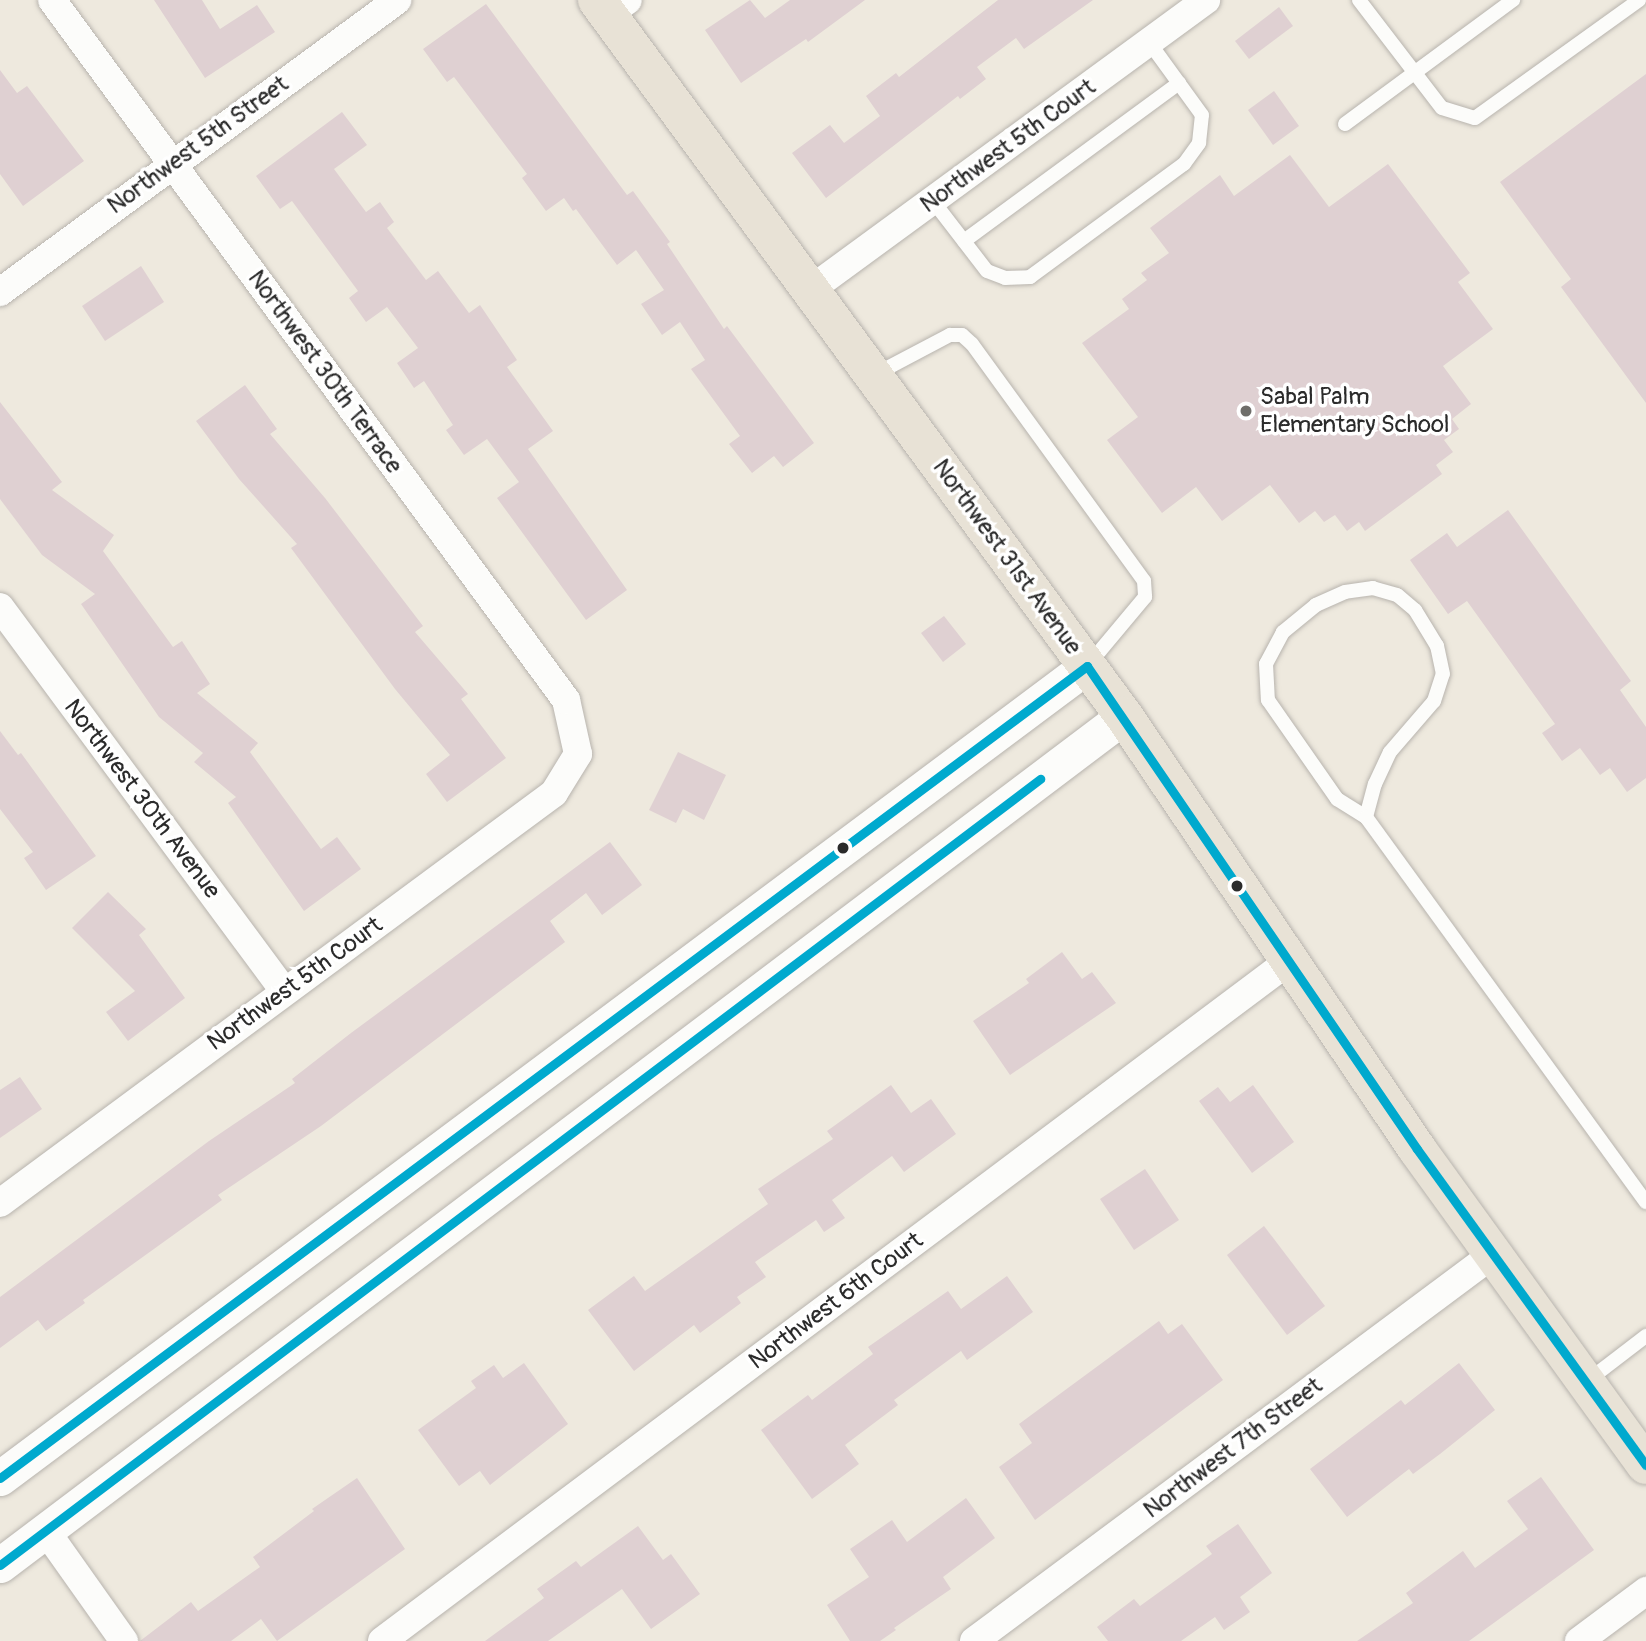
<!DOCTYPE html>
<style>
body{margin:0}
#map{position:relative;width:1646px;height:1641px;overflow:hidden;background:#eee9de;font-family:Pangolin,sans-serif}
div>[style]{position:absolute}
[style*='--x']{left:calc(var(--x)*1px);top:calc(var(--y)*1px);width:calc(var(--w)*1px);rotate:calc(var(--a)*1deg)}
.building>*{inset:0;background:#dfd0d2}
.roads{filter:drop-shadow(0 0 2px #b8b4ae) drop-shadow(0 0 2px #b8b4ae)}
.service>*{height:14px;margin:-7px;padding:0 7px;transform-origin:7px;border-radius:7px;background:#fcfcfa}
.minor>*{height:28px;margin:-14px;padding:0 14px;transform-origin:14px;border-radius:14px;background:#fcfcfa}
.tertiary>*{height:35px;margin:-17.5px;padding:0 17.5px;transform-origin:17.5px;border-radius:17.5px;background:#fcfcfa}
.primary>*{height:38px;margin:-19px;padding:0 19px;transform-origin:19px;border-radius:19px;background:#e8e2d6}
.bus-1>*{height:9px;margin:-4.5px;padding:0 4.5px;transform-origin:4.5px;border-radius:4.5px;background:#00a9ce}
.dots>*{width:19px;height:19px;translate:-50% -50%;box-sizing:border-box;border:4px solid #fff;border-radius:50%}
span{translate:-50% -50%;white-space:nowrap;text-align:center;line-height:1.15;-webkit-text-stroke:7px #fff;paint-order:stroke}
.street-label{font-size:24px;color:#2b2b2b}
.poi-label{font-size:24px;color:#2b2b2b}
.left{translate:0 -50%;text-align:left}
</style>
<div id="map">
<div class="building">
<div style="clip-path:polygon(154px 0,202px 0,220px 29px,257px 5px,275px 32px,205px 78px)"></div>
<div style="clip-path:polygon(750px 0,765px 18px,790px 0,865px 0,808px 42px,806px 39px,741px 83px,705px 30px)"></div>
<div style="clip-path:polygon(998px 0,1093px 0,1024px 49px,1016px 38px,977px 67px,986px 79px,960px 99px,958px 96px,826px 198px,792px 153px,830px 125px,844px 143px,880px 116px,866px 96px,896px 73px,899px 77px)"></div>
<div style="clip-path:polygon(486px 4px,627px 195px,633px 191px,670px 242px,667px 244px,724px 329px,727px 326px,814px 443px,783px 467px,774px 456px,752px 473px,729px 444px,740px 436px,691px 369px,705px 360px,680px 322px,662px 335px,641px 304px,664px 290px,636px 250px,617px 265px,576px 209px,573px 211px,564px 198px,546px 211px,522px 178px,527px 174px,454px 77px,447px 82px,423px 49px)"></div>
<div style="clip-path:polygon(1279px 7px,1293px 26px,1249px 59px,1235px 41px)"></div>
<div style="clip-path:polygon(0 70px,17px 93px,27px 86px,84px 161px,23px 206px,0 174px)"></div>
<div style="clip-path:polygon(1646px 74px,1646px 403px,1561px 287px,1571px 279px,1500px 182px)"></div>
<div style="clip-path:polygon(1274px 91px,1299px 126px,1273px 145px,1248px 110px)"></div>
<div style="clip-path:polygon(342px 112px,367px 145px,334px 169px,366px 212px,380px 202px,394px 222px,387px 228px,426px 280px,438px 271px,469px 313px,480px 305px,517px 360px,507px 367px,553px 431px,528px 449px,627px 590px,586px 620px,497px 498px,519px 482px,487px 439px,464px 455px,446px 430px,453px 425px,424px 381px,414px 388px,397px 363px,418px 348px,387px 307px,366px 322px,349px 298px,358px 291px,292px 201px,280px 209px,256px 176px)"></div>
<div style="clip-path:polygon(1290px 155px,1329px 207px,1388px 164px,1470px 273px,1458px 282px,1493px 329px,1443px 366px,1471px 404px,1452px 419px,1459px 429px,1444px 440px,1453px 452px,1436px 465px,1442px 474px,1365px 531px,1359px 522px,1347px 531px,1335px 515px,1324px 522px,1315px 511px,1299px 523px,1270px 485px,1222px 521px,1196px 487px,1162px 513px,1107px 440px,1138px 417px,1082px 343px,1129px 309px,1122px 299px,1147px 280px,1141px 273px,1169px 253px,1150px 228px,1220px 175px,1234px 196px)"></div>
<div style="clip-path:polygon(141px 266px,164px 302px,105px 341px,82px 306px)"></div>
<div style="clip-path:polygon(245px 385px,277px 429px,270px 434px,325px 498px,423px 626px,415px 632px,468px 694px,461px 699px,506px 758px,447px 802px,426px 774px,450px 755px,395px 689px,291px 548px,297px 544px,239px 479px,196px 421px)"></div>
<div style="clip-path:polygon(0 402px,62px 482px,52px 490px,114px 535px,103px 551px,173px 647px,182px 641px,210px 684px,197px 693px,258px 743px,250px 752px,321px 849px,337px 837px,361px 869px,304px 911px,228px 803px,236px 797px,194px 762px,203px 753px,159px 717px,81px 604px,95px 594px,42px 555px,0 499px)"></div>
<div style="clip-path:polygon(1508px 510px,1631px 681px,1620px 690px,1646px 727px,1646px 778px,1627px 792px,1610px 768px,1600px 775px,1580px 748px,1562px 761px,1542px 733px,1555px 724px,1467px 601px,1448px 614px,1410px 560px,1447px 533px,1457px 547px)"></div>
<div style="clip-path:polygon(944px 616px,966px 644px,943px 662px,921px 633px)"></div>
<div style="clip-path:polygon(0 731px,18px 755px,21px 753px,96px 856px,46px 890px,24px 858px,33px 852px,0 809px)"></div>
<div style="clip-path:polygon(678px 752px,726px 775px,704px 820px,683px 809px,676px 823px,649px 810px)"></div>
<div style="clip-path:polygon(610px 842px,642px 885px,602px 915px,586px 893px,550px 921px,565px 942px,321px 1126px,218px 1195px,222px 1200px,83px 1300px,85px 1303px,46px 1331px,38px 1320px,0 1348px,0 1297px,209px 1141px,295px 1083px,292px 1079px,351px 1033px)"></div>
<div style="clip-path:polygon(108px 892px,146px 929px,139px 935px,185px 998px,128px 1041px,106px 1012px,135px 991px,72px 928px)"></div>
<div style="clip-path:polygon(1062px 952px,1082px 979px,1092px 972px,1116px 1003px,1010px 1075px,973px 1021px,1029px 983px,1026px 979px)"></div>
<div style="clip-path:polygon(20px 1077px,42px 1109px,0 1138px,0 1090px)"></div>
<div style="clip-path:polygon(891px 1085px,911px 1113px,931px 1099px,956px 1134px,904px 1172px,892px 1156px,832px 1200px,845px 1218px,824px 1232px,816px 1220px,755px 1262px,766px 1277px,737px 1297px,741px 1303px,700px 1333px,694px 1325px,634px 1371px,588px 1310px,634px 1276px,645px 1291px,768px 1204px,758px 1189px,833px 1139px,827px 1131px)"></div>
<div style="clip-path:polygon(1253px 1085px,1294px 1142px,1252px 1173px,1199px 1101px,1218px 1087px,1230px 1102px)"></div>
<div style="clip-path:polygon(1145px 1169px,1179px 1220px,1134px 1250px,1100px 1199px)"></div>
<div style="clip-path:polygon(1264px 1226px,1325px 1306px,1287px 1335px,1227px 1255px)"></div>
<div style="clip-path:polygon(1007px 1276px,1033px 1312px,967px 1360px,961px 1351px,894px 1400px,898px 1405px,845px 1445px,859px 1464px,812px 1499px,761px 1430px,808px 1395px,812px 1400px,873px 1354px,868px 1347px,948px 1291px,961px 1309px)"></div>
<div style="clip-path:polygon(1159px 1321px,1168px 1334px,1182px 1324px,1223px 1380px,1035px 1520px,999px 1467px,1032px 1443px,1019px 1424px)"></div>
<div style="clip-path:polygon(524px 1363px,568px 1424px,490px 1485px,480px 1471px,459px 1486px,418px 1430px,476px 1388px,471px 1381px,494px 1365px,503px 1378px)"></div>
<div style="clip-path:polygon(1459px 1363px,1495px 1410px,1440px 1454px,1413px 1474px,1409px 1469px,1347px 1517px,1310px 1469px,1401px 1400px,1405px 1405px)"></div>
<div style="clip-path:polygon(1541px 1477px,1594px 1550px,1469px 1641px,1357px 1641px,1413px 1603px,1406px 1593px,1463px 1551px,1475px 1568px,1528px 1529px,1507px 1501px)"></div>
<div style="clip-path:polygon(357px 1478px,405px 1549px,277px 1641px,261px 1619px,231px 1641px,140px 1641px,191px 1602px,198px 1611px,260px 1567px,253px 1557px,314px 1511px,312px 1509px)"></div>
<div style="clip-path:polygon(966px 1498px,995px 1538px,943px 1577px,951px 1589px,894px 1628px,896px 1630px,880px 1641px,850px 1641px,827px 1605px,869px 1577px,850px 1549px,892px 1520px,907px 1542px)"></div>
<div style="clip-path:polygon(1238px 1524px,1272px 1573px,1240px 1597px,1250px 1612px,1224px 1630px,1215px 1617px,1181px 1641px,1108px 1641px,1097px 1627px,1134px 1599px,1140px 1606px,1212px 1554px,1206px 1546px)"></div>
<div style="clip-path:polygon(638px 1526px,663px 1560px,671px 1554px,700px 1594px,651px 1629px,622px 1589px,548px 1641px,485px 1641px,544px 1598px,537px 1589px,576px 1561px,581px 1567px)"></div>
</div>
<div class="roads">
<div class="service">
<div style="--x:1359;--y:0;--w:136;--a:52.5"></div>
<div style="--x:1442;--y:108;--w:34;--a:17"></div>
<div style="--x:1475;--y:118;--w:202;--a:-35.7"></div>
<div style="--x:1345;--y:124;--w:209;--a:-36.4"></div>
<div style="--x:933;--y:201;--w:88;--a:52.4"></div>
<div style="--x:987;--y:271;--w:19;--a:21"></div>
<div style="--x:1005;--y:278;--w:25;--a:-2"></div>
<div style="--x:1030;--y:277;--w:191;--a:-36.3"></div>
<div style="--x:1184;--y:164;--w:26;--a:-54"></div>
<div style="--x:1199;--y:143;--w:28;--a:-84"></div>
<div style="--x:1202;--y:115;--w:90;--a:-126"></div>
<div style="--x:964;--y:241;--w:267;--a:-36.3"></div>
<div style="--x:874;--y:375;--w:86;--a:-27.8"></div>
<div style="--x:950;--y:335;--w:12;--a:0"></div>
<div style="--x:962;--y:335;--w:13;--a:42"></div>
<div style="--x:972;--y:344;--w:293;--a:54"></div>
<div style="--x:1144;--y:581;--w:16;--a:86"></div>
<div style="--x:1145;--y:597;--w:87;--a:129.9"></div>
<div style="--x:1366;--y:817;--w:34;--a:-75"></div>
<div style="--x:1375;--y:784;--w:35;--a:-65"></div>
<div style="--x:1390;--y:752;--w:67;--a:-49.2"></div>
<div style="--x:1434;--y:701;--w:28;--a:-72"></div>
<div style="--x:1443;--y:674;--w:29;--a:-102"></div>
<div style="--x:1437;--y:646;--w:42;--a:-121.4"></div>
<div style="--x:1415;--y:610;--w:23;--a:-140"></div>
<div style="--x:1397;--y:595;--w:25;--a:-164"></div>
<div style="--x:1373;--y:588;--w:28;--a:172"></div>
<div style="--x:1345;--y:592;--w:32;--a:156"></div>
<div style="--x:1316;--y:605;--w:43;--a:140.7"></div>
<div style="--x:1283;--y:632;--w:36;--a:118"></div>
<div style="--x:1266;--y:664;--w:36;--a:87"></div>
<div style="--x:1268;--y:700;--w:121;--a:55.1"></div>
<div style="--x:1337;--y:799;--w:34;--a:32"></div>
<div style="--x:1366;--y:817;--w:476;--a:54"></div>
<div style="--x:1586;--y:1382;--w:76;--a:-37.5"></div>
</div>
<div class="minor">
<div style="--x:608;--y:14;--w:24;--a:-35"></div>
<div style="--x:810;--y:290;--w:491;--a:-36.2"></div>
<div style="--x:0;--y:292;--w:493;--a:-36.3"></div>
<div style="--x:0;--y:607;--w:478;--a:53.5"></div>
<div style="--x:0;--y:1203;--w:689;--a:-36.5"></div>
<div style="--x:554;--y:793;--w:46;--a:-58.4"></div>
<div style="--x:578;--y:754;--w:55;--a:-102.5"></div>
<div style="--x:566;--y:700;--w:868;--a:-126.29"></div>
<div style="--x:46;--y:1531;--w:135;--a:54.7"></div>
<div style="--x:382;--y:1641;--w:1134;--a:-36.86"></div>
<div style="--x:974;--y:1641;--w:646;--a:-36.69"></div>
<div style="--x:1579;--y:1641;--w:84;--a:-36.7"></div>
</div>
<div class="tertiary">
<div style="--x:0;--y:1478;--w:1357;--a:-36.76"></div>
<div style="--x:0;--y:1565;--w:1409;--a:-37.07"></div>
</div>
<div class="primary">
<div style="--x:597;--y:0;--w:889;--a:53.65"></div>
<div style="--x:1124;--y:716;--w:523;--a:55.91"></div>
<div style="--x:1417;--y:1149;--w:390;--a:54.1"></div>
</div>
</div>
<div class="bus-1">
<div style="--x:0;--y:1478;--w:1357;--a:-36.76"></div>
<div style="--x:1087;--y:666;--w:585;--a:55.66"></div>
<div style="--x:1417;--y:1149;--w:390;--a:54.1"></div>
<div style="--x:0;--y:1565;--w:1304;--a:-37.08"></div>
</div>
<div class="dots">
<div style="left:1246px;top:411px;background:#6f6e6a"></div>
<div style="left:843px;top:848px;background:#2b2b2b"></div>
<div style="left:1237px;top:886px;background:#2b2b2b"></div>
</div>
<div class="street-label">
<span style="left:198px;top:145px;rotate:-36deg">Northwest 5th Street</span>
<span style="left:1008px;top:146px;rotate:-36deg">Northwest 5th Court</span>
<span style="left:325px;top:372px;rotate:54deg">Northwest 30th Terrace</span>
<span style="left:1007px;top:557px;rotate:54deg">Northwest 31st Avenue</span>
<span style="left:142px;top:799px;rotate:53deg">Northwest 30th Avenue</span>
<span style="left:295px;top:984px;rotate:-36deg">Northwest 5th Court</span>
<span style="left:836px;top:1301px;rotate:-37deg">Northwest 6th Court</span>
<span style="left:1233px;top:1448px;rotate:-37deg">Northwest 7th Street</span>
</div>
<div class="poi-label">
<span class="left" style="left:1260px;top:411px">Sabal Palm<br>Elementary School</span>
</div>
</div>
